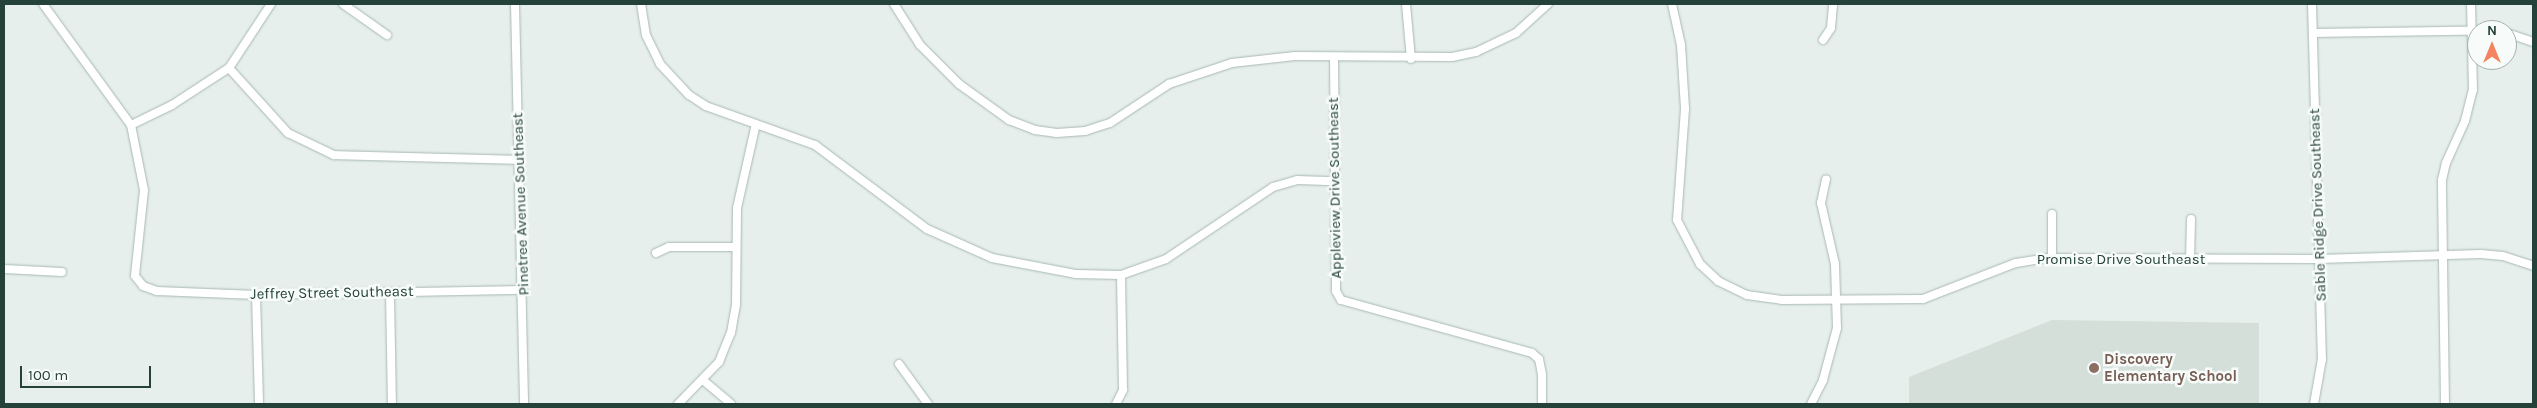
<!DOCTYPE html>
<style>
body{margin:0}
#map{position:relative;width:2537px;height:408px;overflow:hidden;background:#e6efeb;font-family:Karla,sans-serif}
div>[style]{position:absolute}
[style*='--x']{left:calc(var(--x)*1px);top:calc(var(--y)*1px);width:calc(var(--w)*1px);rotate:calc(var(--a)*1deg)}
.built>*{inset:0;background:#d4dfda}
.roads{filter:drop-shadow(0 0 1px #a8b8b2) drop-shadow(0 0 1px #a8b8b2)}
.minor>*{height:8px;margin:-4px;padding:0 4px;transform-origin:4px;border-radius:4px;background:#fff}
.dots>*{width:14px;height:14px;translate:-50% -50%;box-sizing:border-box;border:2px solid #f7fbf9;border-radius:50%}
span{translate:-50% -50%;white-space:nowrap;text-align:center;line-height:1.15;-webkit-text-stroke:5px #f7fbf9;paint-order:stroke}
.street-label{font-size:15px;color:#24423a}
.education-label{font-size:15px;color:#785e54;font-weight:700}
.left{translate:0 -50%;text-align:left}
.frame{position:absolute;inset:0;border:5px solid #24423a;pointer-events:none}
.north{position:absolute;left:2467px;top:20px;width:50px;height:50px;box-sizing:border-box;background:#f7fbf9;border:1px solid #a3b1ad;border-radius:50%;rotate:0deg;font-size:14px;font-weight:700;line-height:20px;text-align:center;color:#24423a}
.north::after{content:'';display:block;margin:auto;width:18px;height:22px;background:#f4845f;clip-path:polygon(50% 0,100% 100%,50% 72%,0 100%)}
.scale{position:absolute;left:20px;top:366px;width:131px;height:22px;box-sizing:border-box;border:2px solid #24423a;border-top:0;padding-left:6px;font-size:15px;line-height:18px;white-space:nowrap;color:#24423a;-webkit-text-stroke:4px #f7fbf9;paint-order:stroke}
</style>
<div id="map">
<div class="built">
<div style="clip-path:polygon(2052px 320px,2259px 323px,2259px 404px,1909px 404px,1909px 377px)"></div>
</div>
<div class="roads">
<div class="minor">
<div style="--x:43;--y:4;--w:150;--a:54"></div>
<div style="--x:131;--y:125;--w:66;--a:78.7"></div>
<div style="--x:144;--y:190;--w:86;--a:96"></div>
<div style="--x:135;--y:276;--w:13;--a:51"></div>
<div style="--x:143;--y:286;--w:15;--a:20"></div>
<div style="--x:157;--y:291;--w:99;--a:2.3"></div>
<div style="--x:256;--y:295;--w:267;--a:-1.1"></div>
<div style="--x:343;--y:4;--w:54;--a:35.2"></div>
<div style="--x:515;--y:4;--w:400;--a:88.7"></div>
<div style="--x:641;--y:4;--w:31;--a:81"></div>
<div style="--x:646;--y:35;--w:32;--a:64"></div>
<div style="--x:660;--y:64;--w:42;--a:46.9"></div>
<div style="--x:689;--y:95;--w:20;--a:33"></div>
<div style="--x:706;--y:106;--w:116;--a:19.7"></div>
<div style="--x:815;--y:145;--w:140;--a:36.9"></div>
<div style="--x:927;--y:229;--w:71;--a:24"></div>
<div style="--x:992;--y:258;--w:86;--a:10.8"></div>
<div style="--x:1076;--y:274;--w:45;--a:1.3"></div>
<div style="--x:1121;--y:275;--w:48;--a:-19.6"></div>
<div style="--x:1166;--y:259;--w:129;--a:-33.9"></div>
<div style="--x:1273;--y:187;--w:25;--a:-16"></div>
<div style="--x:1297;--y:180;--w:38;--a:2"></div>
<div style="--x:894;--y:4;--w:49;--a:57.6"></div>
<div style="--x:920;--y:45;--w:55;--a:45"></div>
<div style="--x:959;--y:84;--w:62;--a:35.8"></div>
<div style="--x:1009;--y:120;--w:28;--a:21"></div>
<div style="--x:1035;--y:130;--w:22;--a:8"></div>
<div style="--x:1057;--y:133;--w:28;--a:-4"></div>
<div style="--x:1085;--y:131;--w:26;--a:-18"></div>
<div style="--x:1110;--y:123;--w:71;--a:-33.5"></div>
<div style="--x:1169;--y:84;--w:66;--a:-18.4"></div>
<div style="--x:1232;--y:63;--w:63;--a:-6.3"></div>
<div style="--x:1295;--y:56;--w:157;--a:0.4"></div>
<div style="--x:1452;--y:57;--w:25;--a:-12"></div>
<div style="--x:1476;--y:52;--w:44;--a:-25.4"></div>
<div style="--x:1516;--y:33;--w:43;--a:-42.2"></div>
<div style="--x:1406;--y:4;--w:55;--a:84.8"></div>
<div style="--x:1672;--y:4;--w:42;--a:77.6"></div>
<div style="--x:1681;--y:45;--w:64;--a:86.4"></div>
<div style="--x:1685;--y:109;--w:111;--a:94.1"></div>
<div style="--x:1677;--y:220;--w:50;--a:62.4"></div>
<div style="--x:1700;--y:264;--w:25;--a:43"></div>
<div style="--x:1718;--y:281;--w:32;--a:26"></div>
<div style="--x:1747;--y:295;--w:35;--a:8"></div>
<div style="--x:1782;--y:300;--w:141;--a:-0.4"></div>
<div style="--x:1923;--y:299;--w:100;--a:-21.2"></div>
<div style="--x:2016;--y:263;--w:33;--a:-9"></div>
<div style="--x:2049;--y:258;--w:270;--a:0.2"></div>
<div style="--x:2319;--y:259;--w:162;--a:-1.8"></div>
<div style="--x:2481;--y:254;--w:22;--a:5"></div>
<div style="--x:2503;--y:256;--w:32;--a:18"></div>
<div style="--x:2312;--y:4;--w:355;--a:88.4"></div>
<div style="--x:2322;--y:359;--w:46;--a:100.1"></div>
<div style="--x:2313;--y:33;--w:181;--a:-0.9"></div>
<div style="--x:2507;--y:33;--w:28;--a:19"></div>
<div style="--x:1823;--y:40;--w:14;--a:-56"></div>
<div style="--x:1831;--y:28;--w:24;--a:-85"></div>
<div style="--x:1334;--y:58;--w:233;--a:89.5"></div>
<div style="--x:1336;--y:291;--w:10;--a:61"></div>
<div style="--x:1341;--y:300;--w:198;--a:15.5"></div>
<div style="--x:1532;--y:353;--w:9;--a:41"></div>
<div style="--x:1539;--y:359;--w:16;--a:79"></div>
<div style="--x:1542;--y:375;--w:29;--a:90"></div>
<div style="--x:229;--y:68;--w:88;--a:47.8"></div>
<div style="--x:288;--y:133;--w:51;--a:25.6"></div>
<div style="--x:334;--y:155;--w:185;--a:1.5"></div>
<div style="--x:131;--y:125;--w:46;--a:-26"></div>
<div style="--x:172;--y:105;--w:68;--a:-33"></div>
<div style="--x:229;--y:68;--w:77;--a:-56.7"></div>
<div style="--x:2052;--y:214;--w:44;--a:90"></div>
<div style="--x:656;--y:253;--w:14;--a:-25"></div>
<div style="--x:669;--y:247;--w:66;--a:0"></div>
<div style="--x:2190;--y:260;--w:41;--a:-88.6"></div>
<div style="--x:4;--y:269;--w:58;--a:3"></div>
<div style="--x:390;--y:293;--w:111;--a:89"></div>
<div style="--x:256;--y:295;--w:109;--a:88.4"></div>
<div style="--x:899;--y:364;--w:49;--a:54.1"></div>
<div style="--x:704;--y:381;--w:35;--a:40"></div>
<div style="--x:678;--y:404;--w:59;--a:-45.7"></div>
<div style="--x:719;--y:362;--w:31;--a:-68"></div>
<div style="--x:731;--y:333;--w:28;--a:-80"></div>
<div style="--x:736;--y:305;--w:97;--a:-89.4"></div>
<div style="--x:737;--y:208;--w:86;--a:-77.3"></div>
<div style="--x:1116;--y:404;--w:16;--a:-63"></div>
<div style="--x:1123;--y:390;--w:115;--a:-91"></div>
<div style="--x:1811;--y:404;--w:27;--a:-63"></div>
<div style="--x:1823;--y:380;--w:54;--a:-74.9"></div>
<div style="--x:1837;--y:328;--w:64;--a:-91.8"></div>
<div style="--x:1835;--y:264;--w:63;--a:-102.9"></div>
<div style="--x:1821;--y:203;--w:24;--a:-78"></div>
<div style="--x:2445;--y:404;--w:224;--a:-90.8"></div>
<div style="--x:2442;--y:180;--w:17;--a:-77"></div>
<div style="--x:2446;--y:163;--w:46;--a:-65.7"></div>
<div style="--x:2465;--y:121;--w:32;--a:-76"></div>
<div style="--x:2473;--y:90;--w:86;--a:-91.3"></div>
</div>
</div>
<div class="dots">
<div style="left:2094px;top:368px;background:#8d6e63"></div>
</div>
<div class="street-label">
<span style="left:1335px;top:188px;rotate:-91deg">Appleview Drive Southeast</span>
<span style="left:521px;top:204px;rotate:-92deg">Pinetree Avenue Southeast</span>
<span style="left:2318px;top:205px;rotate:-92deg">Sable Ridge Drive Southeast</span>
<span style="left:2121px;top:260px">Promise Drive Southeast</span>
<span style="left:332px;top:293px;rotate:-1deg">Jeffrey Street Southeast</span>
</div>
<div class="education-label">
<span class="left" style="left:2104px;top:368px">Discovery<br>Elementary School</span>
</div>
<div class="frame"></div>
<div class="north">N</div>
<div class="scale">100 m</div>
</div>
